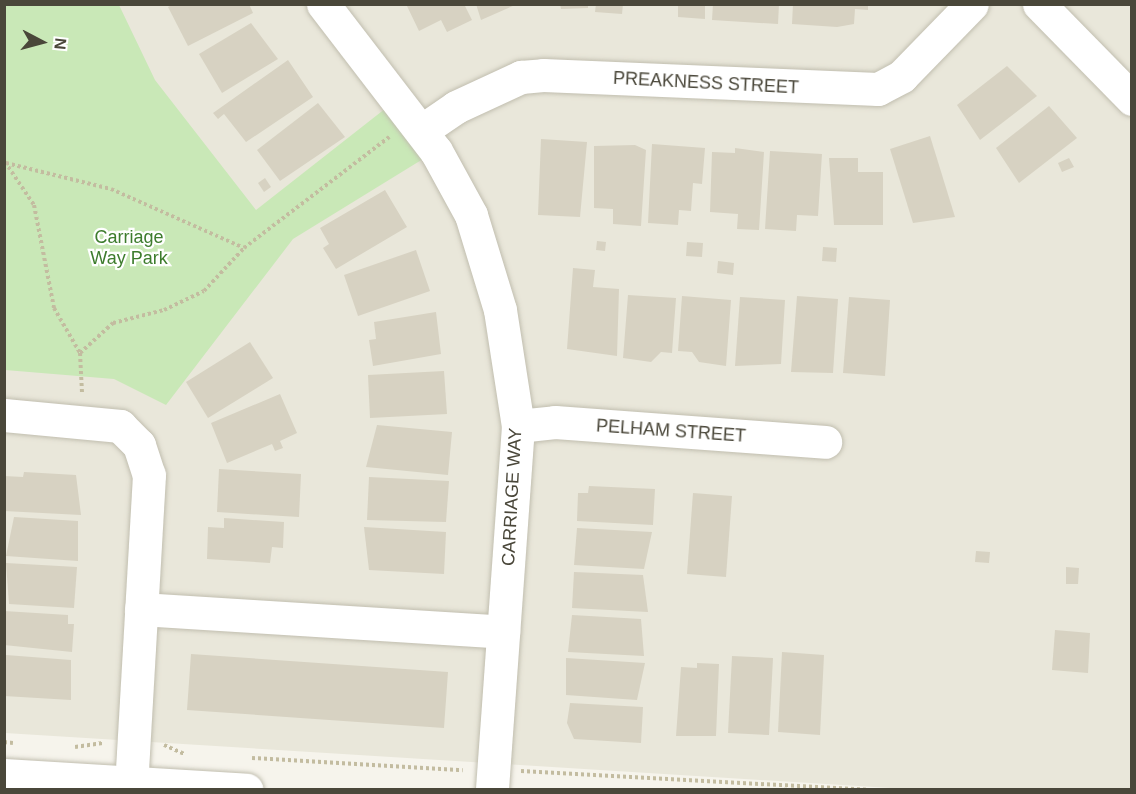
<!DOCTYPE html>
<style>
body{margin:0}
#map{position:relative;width:1136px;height:794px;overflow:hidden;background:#f6f4ec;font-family:Arial,sans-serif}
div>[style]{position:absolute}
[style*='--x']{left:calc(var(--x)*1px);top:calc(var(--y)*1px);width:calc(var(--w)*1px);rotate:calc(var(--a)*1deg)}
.residential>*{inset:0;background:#e9e7da}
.green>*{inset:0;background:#c9e8b7}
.building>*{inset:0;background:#d7d2c2}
.path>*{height:4px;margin-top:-2px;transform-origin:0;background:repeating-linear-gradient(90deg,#c3bca0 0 3px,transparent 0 6px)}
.roads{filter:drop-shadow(0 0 2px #c1beaf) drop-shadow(0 0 2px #c1beaf)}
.minor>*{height:33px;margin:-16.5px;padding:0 16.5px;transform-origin:16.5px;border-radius:16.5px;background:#fff}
span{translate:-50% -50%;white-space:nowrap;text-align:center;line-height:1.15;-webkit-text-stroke:4.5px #fff;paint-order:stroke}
.street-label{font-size:18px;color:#4a473a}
.park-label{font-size:18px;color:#3d7c2d}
.frame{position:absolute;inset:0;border:6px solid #4a473a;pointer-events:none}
.north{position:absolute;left:12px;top:12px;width:60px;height:60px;-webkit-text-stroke:4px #fff;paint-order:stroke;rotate:96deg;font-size:16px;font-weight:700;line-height:24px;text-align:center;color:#4a473a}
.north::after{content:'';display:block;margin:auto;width:21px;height:27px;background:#4a473a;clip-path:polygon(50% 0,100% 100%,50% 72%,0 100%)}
</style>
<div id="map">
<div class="residential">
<div style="clip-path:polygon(4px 5px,1131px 5px,1131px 789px,906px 789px,5px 733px)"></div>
</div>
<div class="green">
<div style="clip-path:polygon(4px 5px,119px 5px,155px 80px,256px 210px,395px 101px,436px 151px,293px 239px,166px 405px,114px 379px,5px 370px)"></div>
</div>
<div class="building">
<div style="clip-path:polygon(173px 4px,249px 4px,253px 13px,188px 46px,168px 7px)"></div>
<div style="clip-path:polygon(406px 4px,464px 4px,472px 20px,447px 32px,441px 20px,419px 31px)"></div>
<div style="clip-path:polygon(476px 4px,515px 4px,515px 5px,481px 20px)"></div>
<div style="clip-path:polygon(560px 4px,588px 4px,588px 8px,561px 9px)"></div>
<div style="clip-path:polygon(596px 4px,623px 4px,622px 14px,595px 12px)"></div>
<div style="clip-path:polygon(678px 4px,705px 4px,705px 19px,678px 17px)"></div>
<div style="clip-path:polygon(713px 4px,779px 4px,778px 24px,712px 20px)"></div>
<div style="clip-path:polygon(793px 4px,868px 4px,868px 10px,855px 9px,854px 24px,837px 27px,792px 24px)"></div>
<div style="clip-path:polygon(251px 23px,278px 59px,222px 93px,199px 54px)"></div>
<div style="clip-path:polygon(288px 60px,313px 97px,246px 142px,224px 114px,218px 119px,213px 113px)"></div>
<div style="clip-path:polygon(1007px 66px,1037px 96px,980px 140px,957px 105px)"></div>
<div style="clip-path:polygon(318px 103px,345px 137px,280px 181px,257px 150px)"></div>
<div style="clip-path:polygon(1049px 106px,1077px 138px,1019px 183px,996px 148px)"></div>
<div style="clip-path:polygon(930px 136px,955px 217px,913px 223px,890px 149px)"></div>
<div style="clip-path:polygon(541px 139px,587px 142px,580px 217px,538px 215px)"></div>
<div style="clip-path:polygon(652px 144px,705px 148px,702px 184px,693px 183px,691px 211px,679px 210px,678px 225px,648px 223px)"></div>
<div style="clip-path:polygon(635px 145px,646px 150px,641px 226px,613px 224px,613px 209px,594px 208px,594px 146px)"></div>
<div style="clip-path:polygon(735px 148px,764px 152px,759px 230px,737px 229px,738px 214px,710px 212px,712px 152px,735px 153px)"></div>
<div style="clip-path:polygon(770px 151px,822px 154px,818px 216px,797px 215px,796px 231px,765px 229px)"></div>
<div style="clip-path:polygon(829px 158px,858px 158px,858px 172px,883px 172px,883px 225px,834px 225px)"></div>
<div style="clip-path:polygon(1069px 158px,1074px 167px,1062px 172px,1058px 163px)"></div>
<div style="clip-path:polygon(265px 178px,271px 187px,264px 192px,258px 183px)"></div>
<div style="clip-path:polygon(385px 190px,407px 227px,336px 269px,323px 248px,329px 244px,320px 228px)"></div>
<div style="clip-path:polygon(597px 241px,606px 242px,605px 251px,596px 250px)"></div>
<div style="clip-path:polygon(687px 242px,703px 243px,702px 257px,686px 256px)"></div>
<div style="clip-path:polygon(823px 247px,837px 248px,836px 262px,822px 261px)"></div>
<div style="clip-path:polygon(416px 250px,430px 291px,358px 316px,344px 275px)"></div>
<div style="clip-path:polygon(718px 261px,734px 263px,733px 275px,717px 273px)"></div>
<div style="clip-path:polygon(573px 268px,595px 270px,593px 287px,619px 289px,617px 356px,567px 349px)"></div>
<div style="clip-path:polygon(628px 295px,676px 298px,672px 353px,661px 352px,651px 362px,623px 358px)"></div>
<div style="clip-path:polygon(682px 296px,731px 300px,726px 366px,699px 362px,692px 352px,678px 351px)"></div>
<div style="clip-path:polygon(797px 296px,838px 299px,833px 373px,791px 372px)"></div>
<div style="clip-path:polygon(740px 297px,785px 300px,781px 364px,735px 366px)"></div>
<div style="clip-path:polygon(849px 297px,890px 300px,885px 376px,843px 373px)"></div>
<div style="clip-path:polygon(436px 312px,441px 354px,373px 366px,369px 340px,376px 339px,374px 322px)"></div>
<div style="clip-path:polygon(250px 342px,273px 378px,208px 418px,186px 382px)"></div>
<div style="clip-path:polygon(444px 371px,447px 414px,370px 418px,368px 375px)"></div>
<div style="clip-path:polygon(280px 394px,297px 433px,280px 441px,283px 448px,275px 451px,272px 444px,227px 463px,211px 423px)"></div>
<div style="clip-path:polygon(377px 425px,452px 432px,448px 475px,366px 467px)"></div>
<div style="clip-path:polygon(219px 469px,301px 474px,299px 517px,217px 512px)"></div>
<div style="clip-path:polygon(24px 472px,76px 475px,81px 515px,4px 511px,4px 476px,23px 477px)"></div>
<div style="clip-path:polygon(369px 477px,449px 481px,446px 522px,367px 520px)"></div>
<div style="clip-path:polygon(589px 486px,655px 489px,653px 525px,577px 521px,578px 493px,588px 493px)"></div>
<div style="clip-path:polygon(693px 493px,732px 496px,726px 577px,687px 574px)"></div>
<div style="clip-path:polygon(14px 517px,78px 521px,78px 561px,6px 556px)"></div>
<div style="clip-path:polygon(224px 518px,284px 522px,283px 548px,272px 547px,270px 563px,207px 559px,208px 527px,224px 528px)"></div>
<div style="clip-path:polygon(364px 527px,446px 532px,444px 574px,369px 570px)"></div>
<div style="clip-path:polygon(577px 528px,652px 532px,644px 569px,574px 565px)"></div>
<div style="clip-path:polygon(976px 551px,990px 552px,989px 563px,975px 562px)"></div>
<div style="clip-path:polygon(6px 563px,77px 567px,74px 608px,9px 604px)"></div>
<div style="clip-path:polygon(1066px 567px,1079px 568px,1078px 584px,1066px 584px)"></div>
<div style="clip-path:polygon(574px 572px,643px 575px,648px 612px,572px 608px)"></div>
<div style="clip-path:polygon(4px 611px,68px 615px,68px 624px,74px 624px,72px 652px,4px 645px)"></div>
<div style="clip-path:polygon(572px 615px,641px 619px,644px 656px,568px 652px)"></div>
<div style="clip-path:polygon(1055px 630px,1090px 633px,1088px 673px,1052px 670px)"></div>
<div style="clip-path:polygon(782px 652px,824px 655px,820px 735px,778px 732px)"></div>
<div style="clip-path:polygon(191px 654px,448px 672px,444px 728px,187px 710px)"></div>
<div style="clip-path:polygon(6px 655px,71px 660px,71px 700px,4px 696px)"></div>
<div style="clip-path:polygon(732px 656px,773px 658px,769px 735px,728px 733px)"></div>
<div style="clip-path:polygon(566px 658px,645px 663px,637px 700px,566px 695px)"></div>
<div style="clip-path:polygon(697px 663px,719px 664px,716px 736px,676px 736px,681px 667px,697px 668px)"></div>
<div style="clip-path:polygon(570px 703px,643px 707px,641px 743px,574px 739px,567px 723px)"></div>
</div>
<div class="path">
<div style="--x:5;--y:162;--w:52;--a:56"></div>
<div style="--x:34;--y:205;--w:105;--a:79"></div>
<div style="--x:54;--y:308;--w:52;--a:60"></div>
<div style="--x:80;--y:353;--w:40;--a:87.1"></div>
<div style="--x:6;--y:163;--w:108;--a:13.9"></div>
<div style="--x:111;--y:189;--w:145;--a:23.9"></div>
<div style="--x:80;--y:353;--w:45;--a:-42.3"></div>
<div style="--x:113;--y:323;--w:53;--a:-14.3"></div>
<div style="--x:164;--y:310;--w:44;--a:-25.4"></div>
<div style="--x:204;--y:291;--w:59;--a:-47.1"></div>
<div style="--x:244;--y:248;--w:183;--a:-37.4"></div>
<div style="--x:4;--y:742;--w:9;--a:6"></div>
<div style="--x:164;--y:745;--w:22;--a:24"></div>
<div style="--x:75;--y:747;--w:28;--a:-8"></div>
<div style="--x:252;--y:758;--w:211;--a:3.3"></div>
<div style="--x:521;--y:771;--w:348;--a:3.1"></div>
</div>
<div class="roads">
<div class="minor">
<div style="--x:323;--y:4;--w:185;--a:52.5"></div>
<div style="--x:436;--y:151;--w:73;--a:61.3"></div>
<div style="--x:471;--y:215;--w:99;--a:73"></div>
<div style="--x:500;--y:310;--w:117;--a:81.2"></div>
<div style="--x:518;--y:426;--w:365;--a:94.1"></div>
<div style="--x:1039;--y:4;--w:133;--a:45.6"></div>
<div style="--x:421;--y:131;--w:42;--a:-34.4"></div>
<div style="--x:456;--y:107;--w:72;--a:-24.8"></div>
<div style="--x:521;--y:77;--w:22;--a:-5"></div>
<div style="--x:543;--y:75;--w:335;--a:2.4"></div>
<div style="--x:878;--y:89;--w:27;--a:-28"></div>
<div style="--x:902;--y:76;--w:100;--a:-45.8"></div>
<div style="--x:4;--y:415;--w:117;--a:5.4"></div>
<div style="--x:120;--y:426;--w:27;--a:45"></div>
<div style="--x:139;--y:445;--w:32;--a:72"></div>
<div style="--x:149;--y:475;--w:316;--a:93.3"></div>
<div style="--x:518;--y:426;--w:37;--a:-6"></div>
<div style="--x:555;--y:422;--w:271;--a:4.2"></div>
<div style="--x:141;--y:609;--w:363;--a:3.6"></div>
<div style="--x:4;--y:775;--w:243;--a:3.5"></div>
</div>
</div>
<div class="street-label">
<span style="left:706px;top:83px;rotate:3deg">PREAKNESS STREET</span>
<span style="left:671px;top:431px;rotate:4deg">PELHAM STREET</span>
<span style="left:512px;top:497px;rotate:-87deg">CARRIAGE WAY</span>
</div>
<div class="park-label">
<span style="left:129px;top:248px">Carriage<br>Way Park</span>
</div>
<div class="frame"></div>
<div class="north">N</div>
</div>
